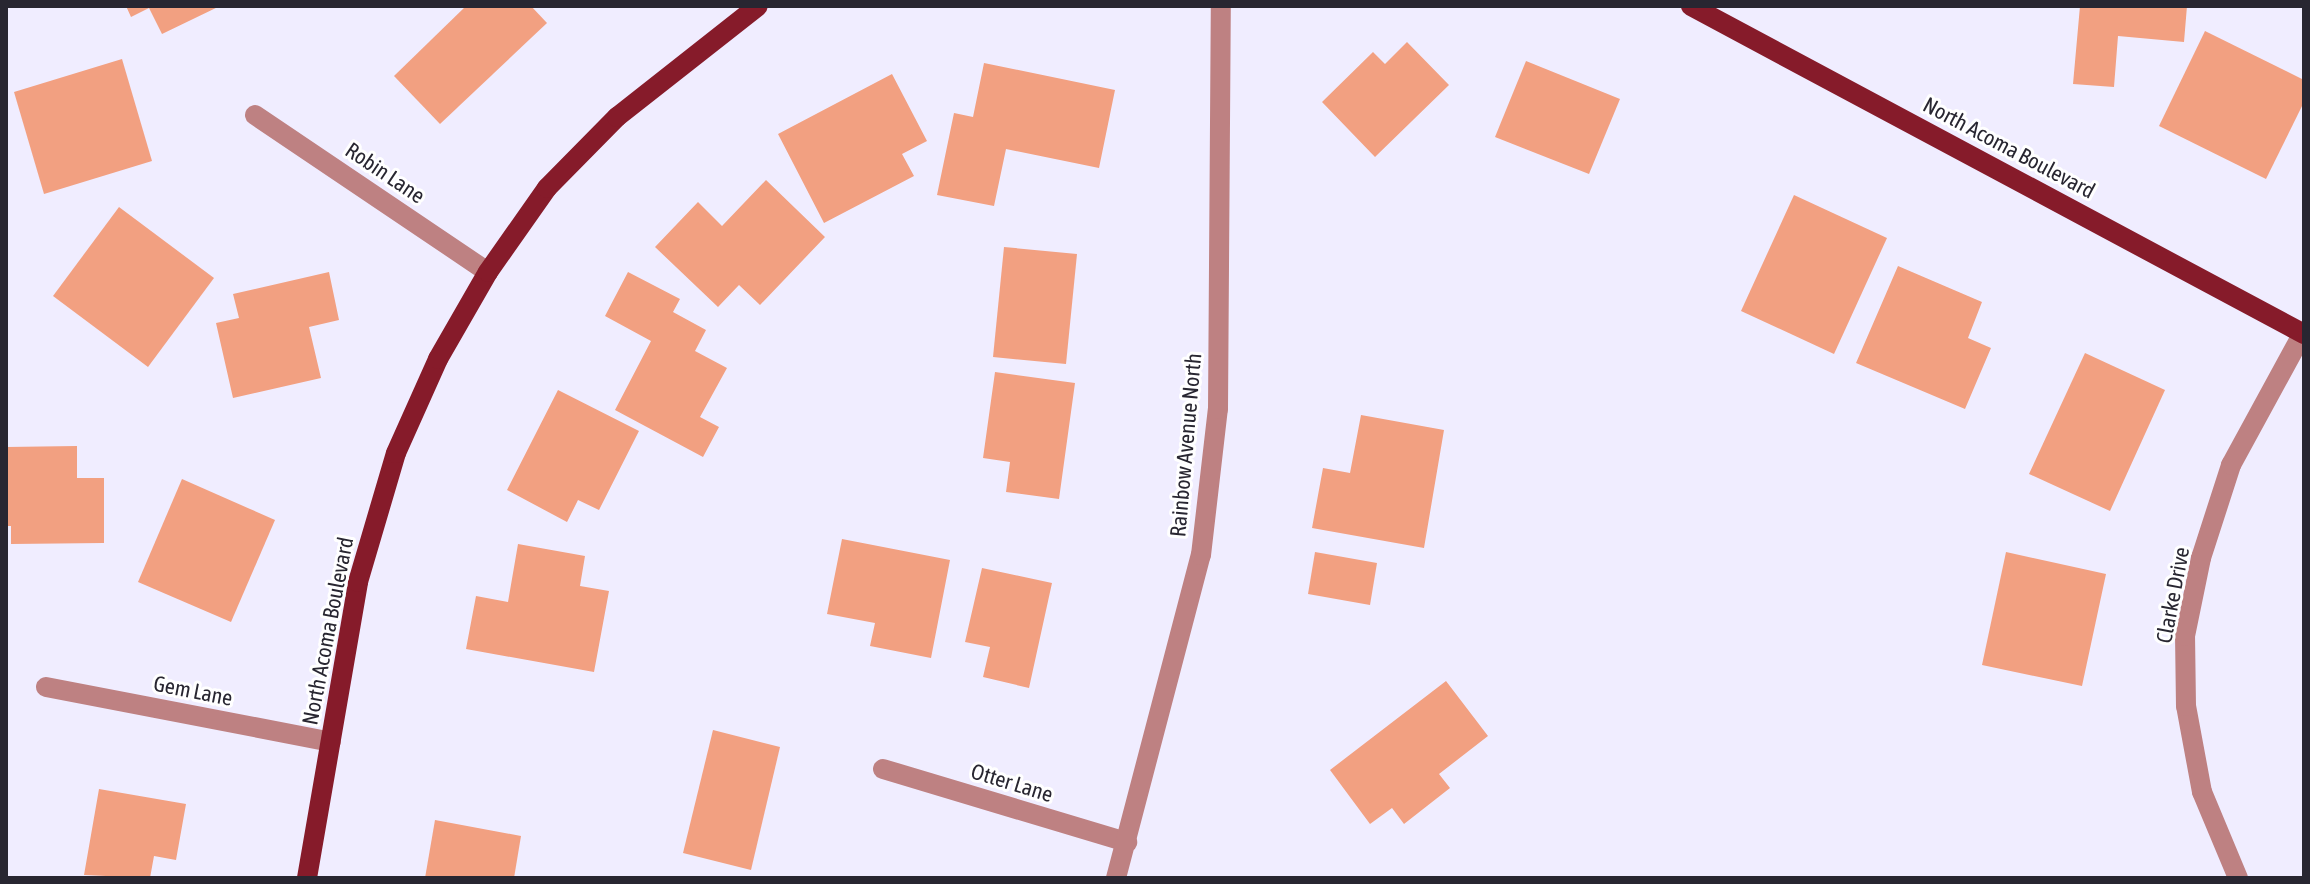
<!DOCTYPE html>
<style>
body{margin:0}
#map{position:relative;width:2310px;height:884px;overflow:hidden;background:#f0edff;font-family:"Asap Condensed",sans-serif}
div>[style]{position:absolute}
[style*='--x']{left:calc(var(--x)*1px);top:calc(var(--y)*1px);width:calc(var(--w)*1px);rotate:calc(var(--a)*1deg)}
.building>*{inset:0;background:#f2a081}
.minor>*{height:20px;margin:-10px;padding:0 10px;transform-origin:10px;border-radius:10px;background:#be8182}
.major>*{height:20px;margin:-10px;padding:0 10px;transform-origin:10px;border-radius:10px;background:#861b2a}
span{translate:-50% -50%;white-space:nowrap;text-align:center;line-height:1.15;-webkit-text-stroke:6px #fff;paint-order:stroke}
.street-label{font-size:22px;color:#282631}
.frame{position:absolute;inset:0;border:8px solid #282631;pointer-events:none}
</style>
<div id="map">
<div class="building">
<div style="clip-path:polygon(126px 6px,220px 6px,162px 34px,149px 8px,131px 17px)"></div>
<div style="clip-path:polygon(466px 6px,531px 6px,547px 23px,440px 124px,394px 76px)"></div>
<div style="clip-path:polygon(2080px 6px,2187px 6px,2184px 42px,2118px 36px,2114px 87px,2073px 84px)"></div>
<div style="clip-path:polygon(2205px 31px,2304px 80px,2304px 102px,2266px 179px,2159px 126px)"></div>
<div style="clip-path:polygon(1407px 42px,1449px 85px,1375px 157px,1322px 102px,1373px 52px,1385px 64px)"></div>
<div style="clip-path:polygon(122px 59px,152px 161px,44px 194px,14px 92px)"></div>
<div style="clip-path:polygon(1526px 61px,1620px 99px,1589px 174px,1495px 137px)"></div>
<div style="clip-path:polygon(984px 63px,1115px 90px,1099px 168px,1006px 149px,994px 206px,937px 195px,954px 113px,973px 117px)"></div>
<div style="clip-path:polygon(892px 74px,927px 141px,902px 154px,914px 176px,824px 223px,778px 134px)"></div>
<div style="clip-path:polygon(766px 180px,825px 237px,760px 305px,739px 285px,718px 307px,655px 247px,698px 202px,722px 226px)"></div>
<div style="clip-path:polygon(1794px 195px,1887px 238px,1834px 354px,1741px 311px)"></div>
<div style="clip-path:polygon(119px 207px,214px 278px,148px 367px,53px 296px)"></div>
<div style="clip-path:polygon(1004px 247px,1077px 254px,1066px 364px,993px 357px)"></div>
<div style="clip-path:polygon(1898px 266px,1982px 302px,1968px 338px,1991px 348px,1965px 409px,1856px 363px)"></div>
<div style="clip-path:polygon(329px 272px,339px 320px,309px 327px,321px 378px,233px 398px,216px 323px,239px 318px,233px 294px)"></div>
<div style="clip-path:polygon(628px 272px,680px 299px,673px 312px,706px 330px,695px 351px,727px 368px,700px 417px,719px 427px,703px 457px,615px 410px,651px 341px,605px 316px)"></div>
<div style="clip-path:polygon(2085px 353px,2165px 390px,2110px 511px,2029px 474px)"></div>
<div style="clip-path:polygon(995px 372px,1075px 383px,1059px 499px,1006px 492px,1010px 462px,983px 458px)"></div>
<div style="clip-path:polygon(558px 390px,639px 431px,599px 510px,578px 500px,567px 522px,507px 490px)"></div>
<div style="clip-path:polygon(1361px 415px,1444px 430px,1424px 548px,1312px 528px,1323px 468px,1350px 473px)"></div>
<div style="clip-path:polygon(77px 446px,77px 478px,104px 478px,104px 543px,11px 544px,11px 526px,6px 526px,6px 447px)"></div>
<div style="clip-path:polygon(182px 479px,275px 520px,231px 622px,138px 582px)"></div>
<div style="clip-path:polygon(842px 539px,950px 560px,931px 658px,870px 646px,875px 623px,827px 614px)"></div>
<div style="clip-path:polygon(518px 544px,585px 556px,580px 586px,609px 591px,594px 672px,466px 649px,476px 596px,508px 602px)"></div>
<div style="clip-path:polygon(1315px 552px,1377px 563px,1370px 605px,1308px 594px)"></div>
<div style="clip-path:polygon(2006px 552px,2106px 574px,2082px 686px,1982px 665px)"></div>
<div style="clip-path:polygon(982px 568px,1052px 583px,1029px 688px,983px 677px,990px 647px,965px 642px)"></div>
<div style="clip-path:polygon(1446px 681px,1488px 736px,1439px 774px,1450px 788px,1404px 824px,1392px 808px,1370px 824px,1330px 770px)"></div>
<div style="clip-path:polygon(713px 730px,780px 747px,751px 870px,683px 853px)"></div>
<div style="clip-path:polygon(99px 789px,186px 804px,176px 860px,154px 856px,150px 878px,84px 875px)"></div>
<div style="clip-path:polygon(435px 820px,521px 836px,514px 878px,425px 878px)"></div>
</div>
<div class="minor">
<div style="--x:255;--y:115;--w:281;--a:34"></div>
<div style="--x:46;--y:687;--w:290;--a:10.9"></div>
<div style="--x:883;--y:769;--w:255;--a:16.7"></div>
<div style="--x:1116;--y:878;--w:334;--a:-75.3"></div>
<div style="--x:1201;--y:555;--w:147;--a:-83.4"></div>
<div style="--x:1218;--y:409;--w:403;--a:-89.6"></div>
<div style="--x:2238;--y:878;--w:93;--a:-112.7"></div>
<div style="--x:2202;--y:792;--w:87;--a:-100.5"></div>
<div style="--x:2186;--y:706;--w:70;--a:-90.8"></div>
<div style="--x:2185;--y:636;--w:80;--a:-78.4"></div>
<div style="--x:2201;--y:558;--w:98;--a:-72.1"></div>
<div style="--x:2231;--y:465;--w:150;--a:-61.4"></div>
</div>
<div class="major">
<div style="--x:1691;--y:6;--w:695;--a:28.15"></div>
<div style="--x:307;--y:878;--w:300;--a:-80.2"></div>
<div style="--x:358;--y:582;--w:134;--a:-73.6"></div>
<div style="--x:396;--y:453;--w:103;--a:-65.9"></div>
<div style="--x:438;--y:359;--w:100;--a:-60.1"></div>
<div style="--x:488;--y:272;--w:103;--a:-54.9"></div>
<div style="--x:547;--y:188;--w:100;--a:-45.4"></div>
<div style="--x:617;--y:117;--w:179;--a:-38.2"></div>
</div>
<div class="street-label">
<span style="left:2009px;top:148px;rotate:28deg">North Acoma Boulevard</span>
<span style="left:385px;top:173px;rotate:34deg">Robin Lane</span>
<span style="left:1186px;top:445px;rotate:-85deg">Rainbow Avenue North</span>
<span style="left:2173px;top:595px;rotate:-79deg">Clarke Drive</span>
<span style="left:328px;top:631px;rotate:-79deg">North Acoma Boulevard</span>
<span style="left:193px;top:691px;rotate:11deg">Gem Lane</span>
<span style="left:1012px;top:783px;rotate:17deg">Otter Lane</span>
</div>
<div class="frame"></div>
</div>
